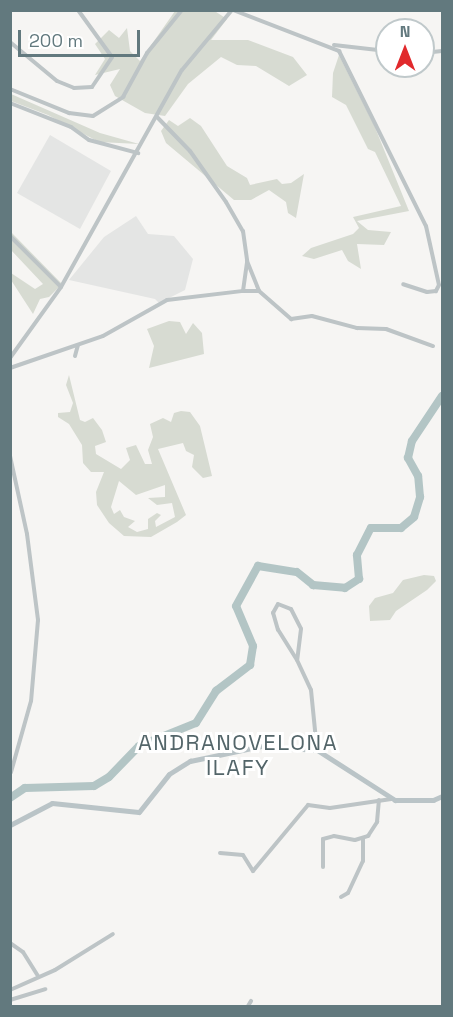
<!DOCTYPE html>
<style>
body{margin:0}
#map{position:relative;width:453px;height:1017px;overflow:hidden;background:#f6f5f3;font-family:"Space Grotesk",sans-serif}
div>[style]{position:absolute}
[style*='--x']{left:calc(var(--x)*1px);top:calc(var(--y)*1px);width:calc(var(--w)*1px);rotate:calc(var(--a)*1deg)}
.built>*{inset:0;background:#e4e5e4}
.green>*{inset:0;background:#d7dbd2}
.river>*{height:8px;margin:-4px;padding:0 4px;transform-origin:4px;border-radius:4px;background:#b3c5c5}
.street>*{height:4px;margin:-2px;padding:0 2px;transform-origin:2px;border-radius:2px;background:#bdc4c6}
.secondary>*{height:5px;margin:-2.5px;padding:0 2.5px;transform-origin:2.5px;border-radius:2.5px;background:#bac4c7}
span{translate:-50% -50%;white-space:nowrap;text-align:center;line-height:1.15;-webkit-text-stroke:6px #fff;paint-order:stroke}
.quarter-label{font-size:22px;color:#536569;letter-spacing:1.5px}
.frame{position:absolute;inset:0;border:12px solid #62797e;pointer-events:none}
.north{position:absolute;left:375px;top:18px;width:60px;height:60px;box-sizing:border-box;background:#fff;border:2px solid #c0c9cb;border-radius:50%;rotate:0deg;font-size:16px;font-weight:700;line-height:24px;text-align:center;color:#62797e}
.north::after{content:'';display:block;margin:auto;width:21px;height:27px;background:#e1292c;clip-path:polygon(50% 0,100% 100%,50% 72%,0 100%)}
.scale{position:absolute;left:18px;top:30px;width:122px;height:27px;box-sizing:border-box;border:3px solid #62797e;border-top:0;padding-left:8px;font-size:18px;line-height:21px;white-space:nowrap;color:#62797e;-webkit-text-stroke:4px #fff;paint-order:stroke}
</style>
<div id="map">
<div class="built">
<div style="clip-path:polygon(50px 135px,111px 171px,80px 229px,17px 193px)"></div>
<div style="clip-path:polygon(136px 216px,148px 234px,174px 236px,193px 259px,185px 290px,159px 303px,155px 299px,69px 280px,104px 237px)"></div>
</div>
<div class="green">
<div style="clip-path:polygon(213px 10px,227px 19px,211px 40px,248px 40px,293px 57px,307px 75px,289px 86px,256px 66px,237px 65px,221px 57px,188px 84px,165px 116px,145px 113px,115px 96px,110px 85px,120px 69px,95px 75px,105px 59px,95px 44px,109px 30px,119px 38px,127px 28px,130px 51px,140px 61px,175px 11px)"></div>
<div style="clip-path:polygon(339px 55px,374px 125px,409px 211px,357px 221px,368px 230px,391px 232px,384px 245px,357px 244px,361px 269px,348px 261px,342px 250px,314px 259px,302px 256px,311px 248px,353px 234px,359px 228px,353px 217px,401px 206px,375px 152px,368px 149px,346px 105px,332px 97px,333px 73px)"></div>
<div style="clip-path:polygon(11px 94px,100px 133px,139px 144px,99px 142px,48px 115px,11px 101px)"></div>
<div style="clip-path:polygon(190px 118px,201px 126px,227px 166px,247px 178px,250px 185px,277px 179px,282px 184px,291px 183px,304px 174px,296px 218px,288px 213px,286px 202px,269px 190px,251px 200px,234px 200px,166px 143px,161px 131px,169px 120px,178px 126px)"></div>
<div style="clip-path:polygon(10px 231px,62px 284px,49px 297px,40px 299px,33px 314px,11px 280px,11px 273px,35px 289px,43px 284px,11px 250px)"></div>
<div style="clip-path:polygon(169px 321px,180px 322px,186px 334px,193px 323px,202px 333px,204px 354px,149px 368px,154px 346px,147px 329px)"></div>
<div style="clip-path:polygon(evenodd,69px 375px,80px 420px,85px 422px,93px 418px,102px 430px,106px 442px,95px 446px,96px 454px,121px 469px,130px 460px,126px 448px,136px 445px,145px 464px,152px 464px,148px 450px,153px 437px,150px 424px,163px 418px,171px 422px,174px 413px,181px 411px,190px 412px,200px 426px,212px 476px,203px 478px,192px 467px,194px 455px,186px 451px,183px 443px,158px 449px,186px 515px,177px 522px,151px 537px,124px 536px,109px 523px,97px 505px,96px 492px,104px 472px,91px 472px,83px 463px,82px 445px,69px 424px,58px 417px,58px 413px,70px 412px,73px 403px,66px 385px,69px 375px,119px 481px,136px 495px,165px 485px,165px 497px,148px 498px,157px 505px,172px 503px,175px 517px,156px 527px,155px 521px,161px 515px,157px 513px,148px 519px,148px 529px,137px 532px,128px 527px,135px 521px,124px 517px,120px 510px,114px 514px,111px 507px,119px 481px)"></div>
<div style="clip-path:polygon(424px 575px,434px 576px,436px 581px,427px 590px,396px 611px,390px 620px,370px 621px,369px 606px,375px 598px,393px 593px,403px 580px)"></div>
</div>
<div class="river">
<div style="--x:10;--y:798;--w:18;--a:-34"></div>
<div style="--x:25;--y:788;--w:69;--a:-1.7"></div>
<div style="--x:94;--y:786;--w:17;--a:-31"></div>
<div style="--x:109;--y:777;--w:43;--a:-45.9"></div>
<div style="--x:139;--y:746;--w:61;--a:-22"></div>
<div style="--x:196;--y:723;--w:38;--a:-58"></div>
<div style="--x:216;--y:691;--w:43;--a:-37.4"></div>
<div style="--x:250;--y:665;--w:19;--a:-81"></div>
<div style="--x:253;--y:646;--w:43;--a:-113"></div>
<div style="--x:236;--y:606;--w:46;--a:-61.2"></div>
<div style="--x:258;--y:566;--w:39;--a:9"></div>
<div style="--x:297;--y:572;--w:21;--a:39"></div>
<div style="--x:313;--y:585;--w:32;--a:5"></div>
<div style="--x:345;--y:588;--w:17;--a:-33"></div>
<div style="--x:359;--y:579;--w:24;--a:-95"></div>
<div style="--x:357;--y:555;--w:30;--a:-63"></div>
<div style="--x:371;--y:528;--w:30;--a:0"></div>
<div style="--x:401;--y:528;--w:17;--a:-40"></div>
<div style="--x:414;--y:517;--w:21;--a:-73"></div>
<div style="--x:420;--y:497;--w:21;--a:-95"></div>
<div style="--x:418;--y:476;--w:21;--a:-119"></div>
<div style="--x:408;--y:458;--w:17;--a:-77"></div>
<div style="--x:412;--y:441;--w:54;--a:-56.3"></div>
</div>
<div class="street">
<div style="--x:233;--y:10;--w:114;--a:21.1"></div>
<div style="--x:339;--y:51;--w:195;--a:63.6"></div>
<div style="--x:426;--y:226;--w:60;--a:77.6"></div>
<div style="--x:439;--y:285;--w:7;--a:117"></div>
<div style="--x:436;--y:291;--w:9;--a:174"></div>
<div style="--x:427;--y:292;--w:25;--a:-162"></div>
<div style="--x:10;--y:42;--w:61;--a:39.7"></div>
<div style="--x:57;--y:81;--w:18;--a:22"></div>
<div style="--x:74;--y:88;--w:18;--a:-3"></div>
<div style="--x:92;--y:87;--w:36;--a:-56"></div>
<div style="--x:112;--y:57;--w:58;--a:-125.9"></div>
<div style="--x:334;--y:45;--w:53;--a:6.5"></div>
<div style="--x:423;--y:53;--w:19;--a:-6"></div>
<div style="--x:10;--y:89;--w:64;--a:22.1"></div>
<div style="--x:69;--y:113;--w:24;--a:7"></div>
<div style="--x:93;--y:116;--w:36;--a:-32"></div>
<div style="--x:123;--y:97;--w:50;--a:-61.4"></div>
<div style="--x:147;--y:53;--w:55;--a:-50.9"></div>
<div style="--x:10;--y:103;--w:66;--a:21.5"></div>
<div style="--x:71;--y:127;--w:22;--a:36"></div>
<div style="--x:89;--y:140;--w:51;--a:14.9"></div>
<div style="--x:157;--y:117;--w:47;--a:45.9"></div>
<div style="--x:190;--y:151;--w:62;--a:54.8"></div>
<div style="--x:226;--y:202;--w:34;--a:60"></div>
<div style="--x:243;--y:231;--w:30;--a:82"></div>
<div style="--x:247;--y:261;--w:32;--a:68"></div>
<div style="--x:259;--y:291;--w:43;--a:41.2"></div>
<div style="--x:291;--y:319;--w:21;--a:-8"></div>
<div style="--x:312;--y:316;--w:47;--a:14.9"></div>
<div style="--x:357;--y:328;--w:29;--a:2"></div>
<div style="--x:386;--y:329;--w:50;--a:19.9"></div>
<div style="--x:10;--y:236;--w:72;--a:45"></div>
<div style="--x:244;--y:291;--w:15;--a:0"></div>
<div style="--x:75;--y:356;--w:11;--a:-75"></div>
<div style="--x:10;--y:358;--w:87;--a:-54.3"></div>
<div style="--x:61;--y:287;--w:248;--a:-60.9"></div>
<div style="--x:182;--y:70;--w:78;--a:-50.2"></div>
<div style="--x:10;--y:368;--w:98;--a:-19"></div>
<div style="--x:103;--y:336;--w:73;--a:-29.4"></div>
<div style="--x:167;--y:300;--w:77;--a:-6.8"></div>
<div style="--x:243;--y:291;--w:29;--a:-82"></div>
<div style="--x:10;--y:456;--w:80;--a:77.7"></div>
<div style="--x:27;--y:534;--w:87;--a:82.7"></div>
<div style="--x:38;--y:620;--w:81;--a:94.9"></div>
<div style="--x:31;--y:701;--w:74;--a:105.7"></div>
<div style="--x:297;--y:660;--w:36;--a:-122"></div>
<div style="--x:278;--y:630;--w:18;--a:-106"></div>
<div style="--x:273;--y:613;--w:10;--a:-61"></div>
<div style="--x:278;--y:604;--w:14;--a:21"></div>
<div style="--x:291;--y:609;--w:22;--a:63"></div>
<div style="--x:301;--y:629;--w:31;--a:97"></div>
<div style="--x:297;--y:660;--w:33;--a:65"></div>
<div style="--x:311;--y:690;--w:60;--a:84.3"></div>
<div style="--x:220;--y:853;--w:23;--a:5"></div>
<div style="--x:243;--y:855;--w:19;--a:58"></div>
<div style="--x:253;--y:871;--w:86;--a:-50.2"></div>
<div style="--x:308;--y:805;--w:22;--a:8"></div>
<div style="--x:330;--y:808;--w:62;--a:-8.4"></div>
<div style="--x:323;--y:867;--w:28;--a:-90"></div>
<div style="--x:323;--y:839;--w:11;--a:-15"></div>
<div style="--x:334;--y:836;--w:21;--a:11"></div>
<div style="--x:355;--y:840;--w:14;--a:-17"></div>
<div style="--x:368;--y:836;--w:17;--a:-57"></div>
<div style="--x:377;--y:822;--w:22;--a:-85"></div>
<div style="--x:341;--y:897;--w:8;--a:-30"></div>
<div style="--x:348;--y:893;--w:35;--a:-65"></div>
<div style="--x:363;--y:861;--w:22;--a:-90"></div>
<div style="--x:10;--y:943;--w:16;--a:35"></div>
<div style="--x:23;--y:952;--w:28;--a:58"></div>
<div style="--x:10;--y:990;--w:49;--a:-24"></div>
<div style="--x:55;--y:970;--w:68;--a:-31.8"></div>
<div style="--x:10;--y:1000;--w:37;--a:-17"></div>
<div style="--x:248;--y:1006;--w:6;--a:-59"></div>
</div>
<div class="secondary">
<div style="--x:10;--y:825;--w:47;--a:-27.6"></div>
<div style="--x:52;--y:803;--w:87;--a:5.9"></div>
<div style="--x:139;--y:812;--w:48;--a:-51.7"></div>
<div style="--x:169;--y:774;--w:25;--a:-32"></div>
<div style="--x:190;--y:761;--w:73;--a:-11.9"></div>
<div style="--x:261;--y:746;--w:56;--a:4.1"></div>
<div style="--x:317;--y:750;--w:93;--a:32.7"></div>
<div style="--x:395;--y:800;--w:38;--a:0"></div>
<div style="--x:433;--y:800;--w:10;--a:-24"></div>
</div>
<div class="quarter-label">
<span style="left:238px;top:755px">ANDRANOVELONA<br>ILAFY</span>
</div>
<div class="frame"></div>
<div class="north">N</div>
<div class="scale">200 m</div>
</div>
